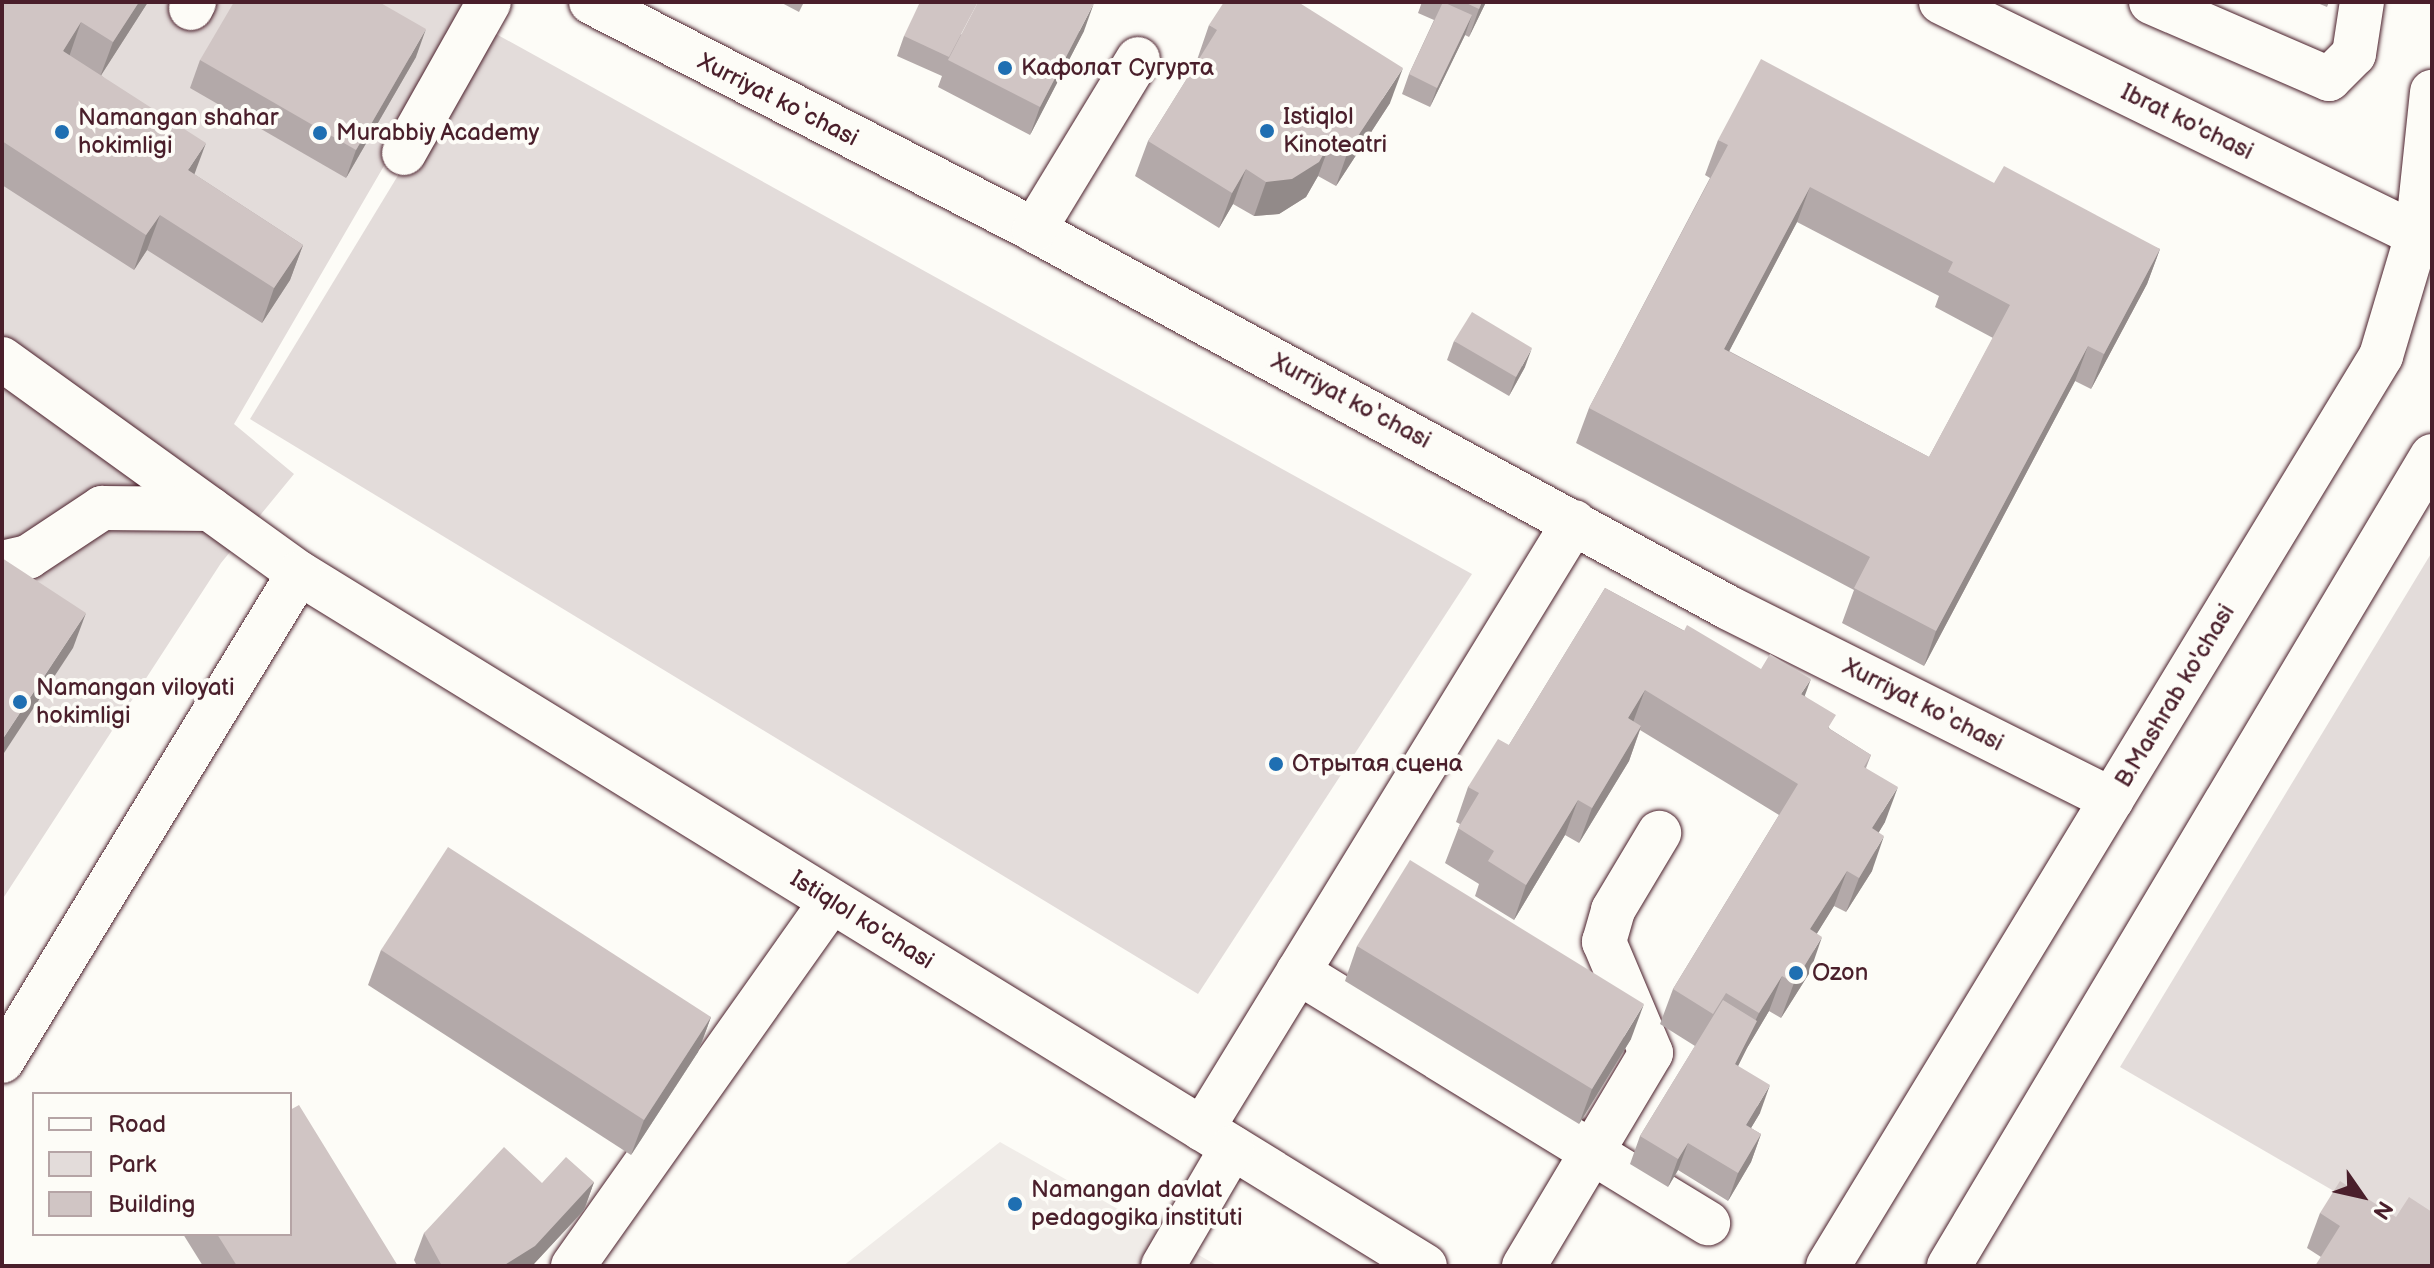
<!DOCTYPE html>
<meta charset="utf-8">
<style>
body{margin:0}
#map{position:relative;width:2434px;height:1268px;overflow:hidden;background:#fdfcf7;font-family:"Balsamiq Sans",sans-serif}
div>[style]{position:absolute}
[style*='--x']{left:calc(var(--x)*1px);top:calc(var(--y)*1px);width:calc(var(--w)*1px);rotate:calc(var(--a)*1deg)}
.built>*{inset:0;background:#f0ece8}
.green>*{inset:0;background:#e3dcda}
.roads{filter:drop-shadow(0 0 2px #4a1f2b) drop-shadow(0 0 2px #4a1f2b)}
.minor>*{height:44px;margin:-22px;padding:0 22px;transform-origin:22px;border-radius:22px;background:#fdfcf7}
.major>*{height:44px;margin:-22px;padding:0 22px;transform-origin:22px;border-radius:22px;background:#fdfcf7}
.wall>*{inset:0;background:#b3a9a9}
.shaded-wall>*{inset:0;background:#928a89}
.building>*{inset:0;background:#d0c5c4}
.dots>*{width:22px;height:22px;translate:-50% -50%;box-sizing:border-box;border:4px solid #fdfcf7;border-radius:50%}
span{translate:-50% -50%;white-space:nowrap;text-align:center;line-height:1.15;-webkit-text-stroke:8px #fdfcf7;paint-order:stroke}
.poi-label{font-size:24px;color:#4a1f2b}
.left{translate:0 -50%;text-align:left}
.street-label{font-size:24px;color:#4a1f2b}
.frame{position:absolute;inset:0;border:4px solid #4a1f2b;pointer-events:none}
.legend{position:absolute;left:32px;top:1092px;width:260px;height:144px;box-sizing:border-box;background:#fdfcf7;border:2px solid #b5a4a5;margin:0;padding:10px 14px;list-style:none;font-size:24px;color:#4a1f2b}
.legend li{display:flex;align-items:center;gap:16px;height:40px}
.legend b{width:40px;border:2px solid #b5a4a5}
.north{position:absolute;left:2322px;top:1156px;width:80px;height:80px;-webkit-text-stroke:6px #fdfcf7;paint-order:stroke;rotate:124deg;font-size:22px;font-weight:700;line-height:32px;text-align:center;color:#4a1f2b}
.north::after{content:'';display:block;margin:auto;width:28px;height:36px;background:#4a1f2b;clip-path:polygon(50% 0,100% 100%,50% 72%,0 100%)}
</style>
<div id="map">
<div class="built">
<div style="clip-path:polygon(1000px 1142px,1218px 1266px,843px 1266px)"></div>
</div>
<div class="green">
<div style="clip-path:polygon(2px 2px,458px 2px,474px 11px,234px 424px,294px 474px,221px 563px,2px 900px)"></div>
<div style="clip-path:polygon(487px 29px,1472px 574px,1198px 994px,250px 419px)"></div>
<div style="clip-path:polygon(2432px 552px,2432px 1248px,2120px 1067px)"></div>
</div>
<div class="roads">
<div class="minor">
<div style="--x:591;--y:2;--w:498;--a:27.2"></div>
<div style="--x:1034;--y:230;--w:791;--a:28.54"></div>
<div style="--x:1729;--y:608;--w:428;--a:26.6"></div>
<div style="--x:2151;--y:2;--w:194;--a:23.4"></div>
<div style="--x:2329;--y:79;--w:35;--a:-45"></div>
<div style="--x:2354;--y:54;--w:53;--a:-81.3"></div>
<div style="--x:191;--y:8;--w:7;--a:-63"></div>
<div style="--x:404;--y:153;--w:173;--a:-60.6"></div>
<div style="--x:1034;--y:230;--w:200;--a:-58.7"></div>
<div style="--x:2;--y:359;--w:366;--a:35.8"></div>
<div style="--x:299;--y:573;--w:1322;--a:31.61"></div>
<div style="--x:2;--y:563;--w:27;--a:-13"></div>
<div style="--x:28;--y:557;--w:89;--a:-33.5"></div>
<div style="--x:102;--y:508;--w:108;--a:0.5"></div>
<div style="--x:1298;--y:972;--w:481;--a:31.5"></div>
<div style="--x:2;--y:1061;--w:571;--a:-58.68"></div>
<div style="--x:1202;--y:1129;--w:712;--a:-58.5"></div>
<div style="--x:573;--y:1266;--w:447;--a:-54.7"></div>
<div style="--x:1163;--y:1266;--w:137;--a:-59.7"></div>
<div style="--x:1524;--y:1266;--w:248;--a:-59.2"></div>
<div style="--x:1651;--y:1053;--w:121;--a:-112.9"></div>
<div style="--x:1604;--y:942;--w:33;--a:-74"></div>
<div style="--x:1613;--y:910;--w:90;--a:-59.1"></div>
</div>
<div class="major">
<div style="--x:1941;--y:2;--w:547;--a:26.05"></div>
<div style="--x:1828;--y:1266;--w:1065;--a:-58.71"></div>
<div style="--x:2381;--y:356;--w:126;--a:-73.4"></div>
<div style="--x:2417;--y:235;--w:144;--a:-84"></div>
<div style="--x:1949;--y:1266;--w:943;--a:-59.19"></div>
</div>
</div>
<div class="wall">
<div style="clip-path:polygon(2px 2px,148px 2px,101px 75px,194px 174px,303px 245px,290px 280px,262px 323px,147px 250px,134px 270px,2px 185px)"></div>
<div style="clip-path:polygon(780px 2px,804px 2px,799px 12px)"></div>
<div style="clip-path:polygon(1422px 2px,1486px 2px,1469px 37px,1465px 35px,1430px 107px,1402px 94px,1409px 74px,1434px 20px,1418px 13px)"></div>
<div style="clip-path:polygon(2315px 2px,2329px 2px,2327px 7px)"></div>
<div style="clip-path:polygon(1209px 25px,1390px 103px,1336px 186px,1318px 176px,1306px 197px,1279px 214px,1254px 216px,1233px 204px,1219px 228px,1135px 176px,1148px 141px,1198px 61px,1197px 60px)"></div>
<div style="clip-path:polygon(1084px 31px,1030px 135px,938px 87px,942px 76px,897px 56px,904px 36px)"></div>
<div style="clip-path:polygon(416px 57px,346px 178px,190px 88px,200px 60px)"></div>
<div style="clip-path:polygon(evenodd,1718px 140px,1994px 183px,2160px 249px,2147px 284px,2091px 389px,2075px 381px,1924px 666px,1842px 623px,1854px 590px,1576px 443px,1589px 408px,1710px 178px,1705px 175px,1718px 140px,1797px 222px,1939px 296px,1935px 307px,1993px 338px,1929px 457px,1729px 351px,1797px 222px)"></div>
<div style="clip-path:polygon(1454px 341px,1525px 367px,1509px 396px,1447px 360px)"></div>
<div style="clip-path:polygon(1605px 588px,1805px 696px,1830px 729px,1871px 755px,1866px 768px,1885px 822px,1879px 832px,1872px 871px,1846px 912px,1834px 906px,1817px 933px,1810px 972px,1781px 1018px,1769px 1011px,1747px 1048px,1738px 1066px,1760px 1113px,1751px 1128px,1761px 1134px,1751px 1162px,1728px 1201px,1678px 1170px,1668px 1187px,1630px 1164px,1640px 1136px,1695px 1046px,1660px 1024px,1673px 989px,1779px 815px,1640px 730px,1629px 761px,1579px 843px,1565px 835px,1514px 920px,1475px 896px,1479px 884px,1445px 863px,1460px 824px,1456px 822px,1468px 787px,1509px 745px)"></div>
<div style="clip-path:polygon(1357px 946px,1631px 1039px,1579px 1124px,1345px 981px)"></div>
<div style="clip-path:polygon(381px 950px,711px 1017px,698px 1052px,631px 1155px,368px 985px)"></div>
<div style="clip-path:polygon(594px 1182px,584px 1210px,532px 1266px,417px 1266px,414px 1260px,424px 1233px,542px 1183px)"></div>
<div style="clip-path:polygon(2320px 1213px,2396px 1217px,2321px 1257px,2307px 1248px)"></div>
<div style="clip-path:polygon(183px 1234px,290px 1234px,398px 1266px,203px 1266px)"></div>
</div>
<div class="shaded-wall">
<div style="clip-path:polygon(139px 2px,148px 2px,100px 77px,113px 42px)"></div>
<div style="clip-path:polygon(1482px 2px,1486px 2px,1469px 37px,1479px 9px)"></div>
<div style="clip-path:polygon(1094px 3px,1084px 31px,1030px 135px,1040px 107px)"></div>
<div style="clip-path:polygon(1472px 15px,1465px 35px,1430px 107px,1437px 88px)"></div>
<div style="clip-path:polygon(81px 22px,69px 57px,63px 51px)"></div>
<div style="clip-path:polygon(426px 29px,416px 57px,346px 178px,356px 150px)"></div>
<div style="clip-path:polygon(1403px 68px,1390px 103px,1336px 186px,1348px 151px)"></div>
<div style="clip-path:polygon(1331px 141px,1318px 176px,1306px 197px,1279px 214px,1254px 216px,1266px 182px)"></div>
<div style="clip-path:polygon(206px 143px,193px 178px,188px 170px)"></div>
<div style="clip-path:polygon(1246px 169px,1233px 204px,1219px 228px,1232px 193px)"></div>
<div style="clip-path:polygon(1810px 187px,1797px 222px,1712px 384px,1724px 349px)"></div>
<div style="clip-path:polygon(160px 215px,147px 250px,134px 270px,146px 235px)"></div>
<div style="clip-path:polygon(303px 245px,290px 280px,262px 323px,274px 288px)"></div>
<div style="clip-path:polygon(2160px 249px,2147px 284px,2091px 389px,2104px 354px)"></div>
<div style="clip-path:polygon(2088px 346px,2075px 381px,1924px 666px,1936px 631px)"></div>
<div style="clip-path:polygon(1532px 348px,1525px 367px,1509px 396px,1516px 377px)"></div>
<div style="clip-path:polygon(86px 613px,73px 648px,2px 756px,2px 740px)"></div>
<div style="clip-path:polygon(1811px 679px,1798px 714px,1801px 694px)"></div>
<div style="clip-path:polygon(1645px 690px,1632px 725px,1628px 718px)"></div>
<div style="clip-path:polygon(1641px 726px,1629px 761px,1579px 843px,1592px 808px)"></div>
<div style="clip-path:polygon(1898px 787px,1885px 822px,1860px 863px,1872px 828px)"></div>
<div style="clip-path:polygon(1578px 800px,1565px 835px,1514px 920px,1526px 885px)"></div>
<div style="clip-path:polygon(1884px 836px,1872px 871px,1846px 912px,1859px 878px)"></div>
<div style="clip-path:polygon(1847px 871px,1834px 906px,1798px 964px,1810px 929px)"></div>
<div style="clip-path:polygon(1822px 937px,1810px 972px,1781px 1018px,1794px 983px)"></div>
<div style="clip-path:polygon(1782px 976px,1769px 1011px,1747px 1048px,1725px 1092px,1735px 1064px,1759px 1013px)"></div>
<div style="clip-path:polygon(1644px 1004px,1631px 1039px,1579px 1124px,1592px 1089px)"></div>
<div style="clip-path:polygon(711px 1017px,698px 1052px,631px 1155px,644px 1120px)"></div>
<div style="clip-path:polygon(1770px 1085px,1760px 1113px,1736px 1153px,1746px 1125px)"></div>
<div style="clip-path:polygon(1761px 1134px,1751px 1162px,1728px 1201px,1738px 1173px)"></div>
<div style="clip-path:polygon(1688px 1143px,1678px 1170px,1668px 1187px,1678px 1159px)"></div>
<div style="clip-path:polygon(594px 1182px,584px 1210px,532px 1266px,503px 1266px)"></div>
</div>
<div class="building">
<div style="clip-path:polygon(2px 2px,139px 2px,113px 42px,81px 22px,63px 51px,206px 143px,188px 170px,303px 245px,274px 288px,160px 215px,146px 235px,2px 141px)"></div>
<div style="clip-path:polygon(234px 2px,379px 2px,426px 29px,356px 150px,200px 60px)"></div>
<div style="clip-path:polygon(920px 2px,978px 2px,949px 57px,904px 36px)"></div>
<div style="clip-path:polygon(978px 2px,1094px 3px,1040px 107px,948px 60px)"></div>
<div style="clip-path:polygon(1224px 2px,1298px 2px,1403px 68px,1348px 151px,1331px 141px,1319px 162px,1292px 179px,1266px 182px,1246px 169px,1232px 193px,1148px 141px,1217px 30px,1209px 25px)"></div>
<div style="clip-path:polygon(1443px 2px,1472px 15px,1437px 88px,1409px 74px)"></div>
<div style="clip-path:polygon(1464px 2px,1482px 2px,1479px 9px)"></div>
<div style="clip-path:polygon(evenodd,1761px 59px,1994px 183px,2004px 166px,2160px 249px,2104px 354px,2088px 346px,1936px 631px,1854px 588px,1870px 557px,1589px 408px,1728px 145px,1718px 140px,1761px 59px,1810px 187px,1953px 262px,1948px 272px,2010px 305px,1929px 457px,1724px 349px,1810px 187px)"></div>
<div style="clip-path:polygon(1472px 312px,1532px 348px,1516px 377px,1454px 341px)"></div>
<div style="clip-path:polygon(2px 558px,86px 613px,2px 740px)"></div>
<div style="clip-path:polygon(1605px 588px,1684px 631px,1687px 625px,1761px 669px,1770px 654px,1811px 679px,1801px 694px,1836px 715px,1828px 728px,1871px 755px,1864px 767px,1898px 787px,1872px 828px,1884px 836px,1859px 878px,1847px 871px,1810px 929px,1822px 937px,1794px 983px,1782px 976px,1759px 1013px,1726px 993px,1713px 1014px,1673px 989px,1798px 784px,1645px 690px,1628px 718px,1641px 726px,1592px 808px,1578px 800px,1526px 885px,1488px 861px,1494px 851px,1458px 828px,1479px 793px,1468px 787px,1498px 739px,1509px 745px)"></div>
<div style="clip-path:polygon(448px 847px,711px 1017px,644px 1120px,381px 950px)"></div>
<div style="clip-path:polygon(1410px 860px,1644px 1004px,1592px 1089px,1357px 946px)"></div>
<div style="clip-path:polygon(1723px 1000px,1757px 1021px,1735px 1064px,1770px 1085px,1746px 1125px,1761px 1134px,1738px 1173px,1688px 1143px,1678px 1159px,1640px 1136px)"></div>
<div style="clip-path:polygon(299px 1105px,398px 1266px,237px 1266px,217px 1234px,290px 1234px,290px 1110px)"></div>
<div style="clip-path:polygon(504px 1147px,542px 1183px,566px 1157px,594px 1182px,535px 1246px,503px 1266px,442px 1266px,424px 1233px)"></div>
<div style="clip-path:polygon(2340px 1181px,2396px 1217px,2409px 1197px,2432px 1212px,2432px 1266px,2315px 1266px,2340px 1226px,2320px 1213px)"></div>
</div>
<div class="dots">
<div style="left:1005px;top:68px;background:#1f6fb2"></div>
<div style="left:1267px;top:131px;background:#1f6fb2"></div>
<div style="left:62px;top:132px;background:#1f6fb2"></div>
<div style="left:320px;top:133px;background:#1f6fb2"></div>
<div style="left:20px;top:702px;background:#1f6fb2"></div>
<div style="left:1276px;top:764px;background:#1f6fb2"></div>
<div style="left:1796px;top:973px;background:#1f6fb2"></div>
<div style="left:1015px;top:1204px;background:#1f6fb2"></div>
</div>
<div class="poi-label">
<span class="left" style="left:1021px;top:68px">Кафолат Сугурта</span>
<span class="left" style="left:1283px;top:131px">Istiqlol<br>Kinoteatri</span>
<span class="left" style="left:78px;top:132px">Namangan shahar<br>hokimligi</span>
<span class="left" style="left:336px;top:133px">Murabbiy Academy</span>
<span class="left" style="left:36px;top:702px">Namangan viloyati<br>hokimligi</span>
<span class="left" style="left:1292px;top:764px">Отрытая сцена</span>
<span class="left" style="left:1812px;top:973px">Ozon</span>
<span class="left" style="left:1031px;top:1204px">Namangan davlat<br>pedagogika instituti</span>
</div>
<div class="street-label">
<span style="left:778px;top:100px;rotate:27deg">Xurriyat ko‘chasi</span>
<span style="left:2187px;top:122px;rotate:26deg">Ibrat ko'chasi</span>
<span style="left:1351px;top:401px;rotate:28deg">Xurriyat ko‘chasi</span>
<span style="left:2175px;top:696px;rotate:-59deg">B.Mashrab ko'chasi</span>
<span style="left:1923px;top:705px;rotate:27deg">Xurriyat ko‘chasi</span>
<span style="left:862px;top:920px;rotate:32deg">Istiqlol ko'chasi</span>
</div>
<div class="frame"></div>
<ul class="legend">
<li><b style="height:10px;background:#fdfcf7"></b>Road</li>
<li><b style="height:22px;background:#e3dcda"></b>Park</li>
<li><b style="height:22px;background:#d0c5c4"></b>Building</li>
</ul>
<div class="north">N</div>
</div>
